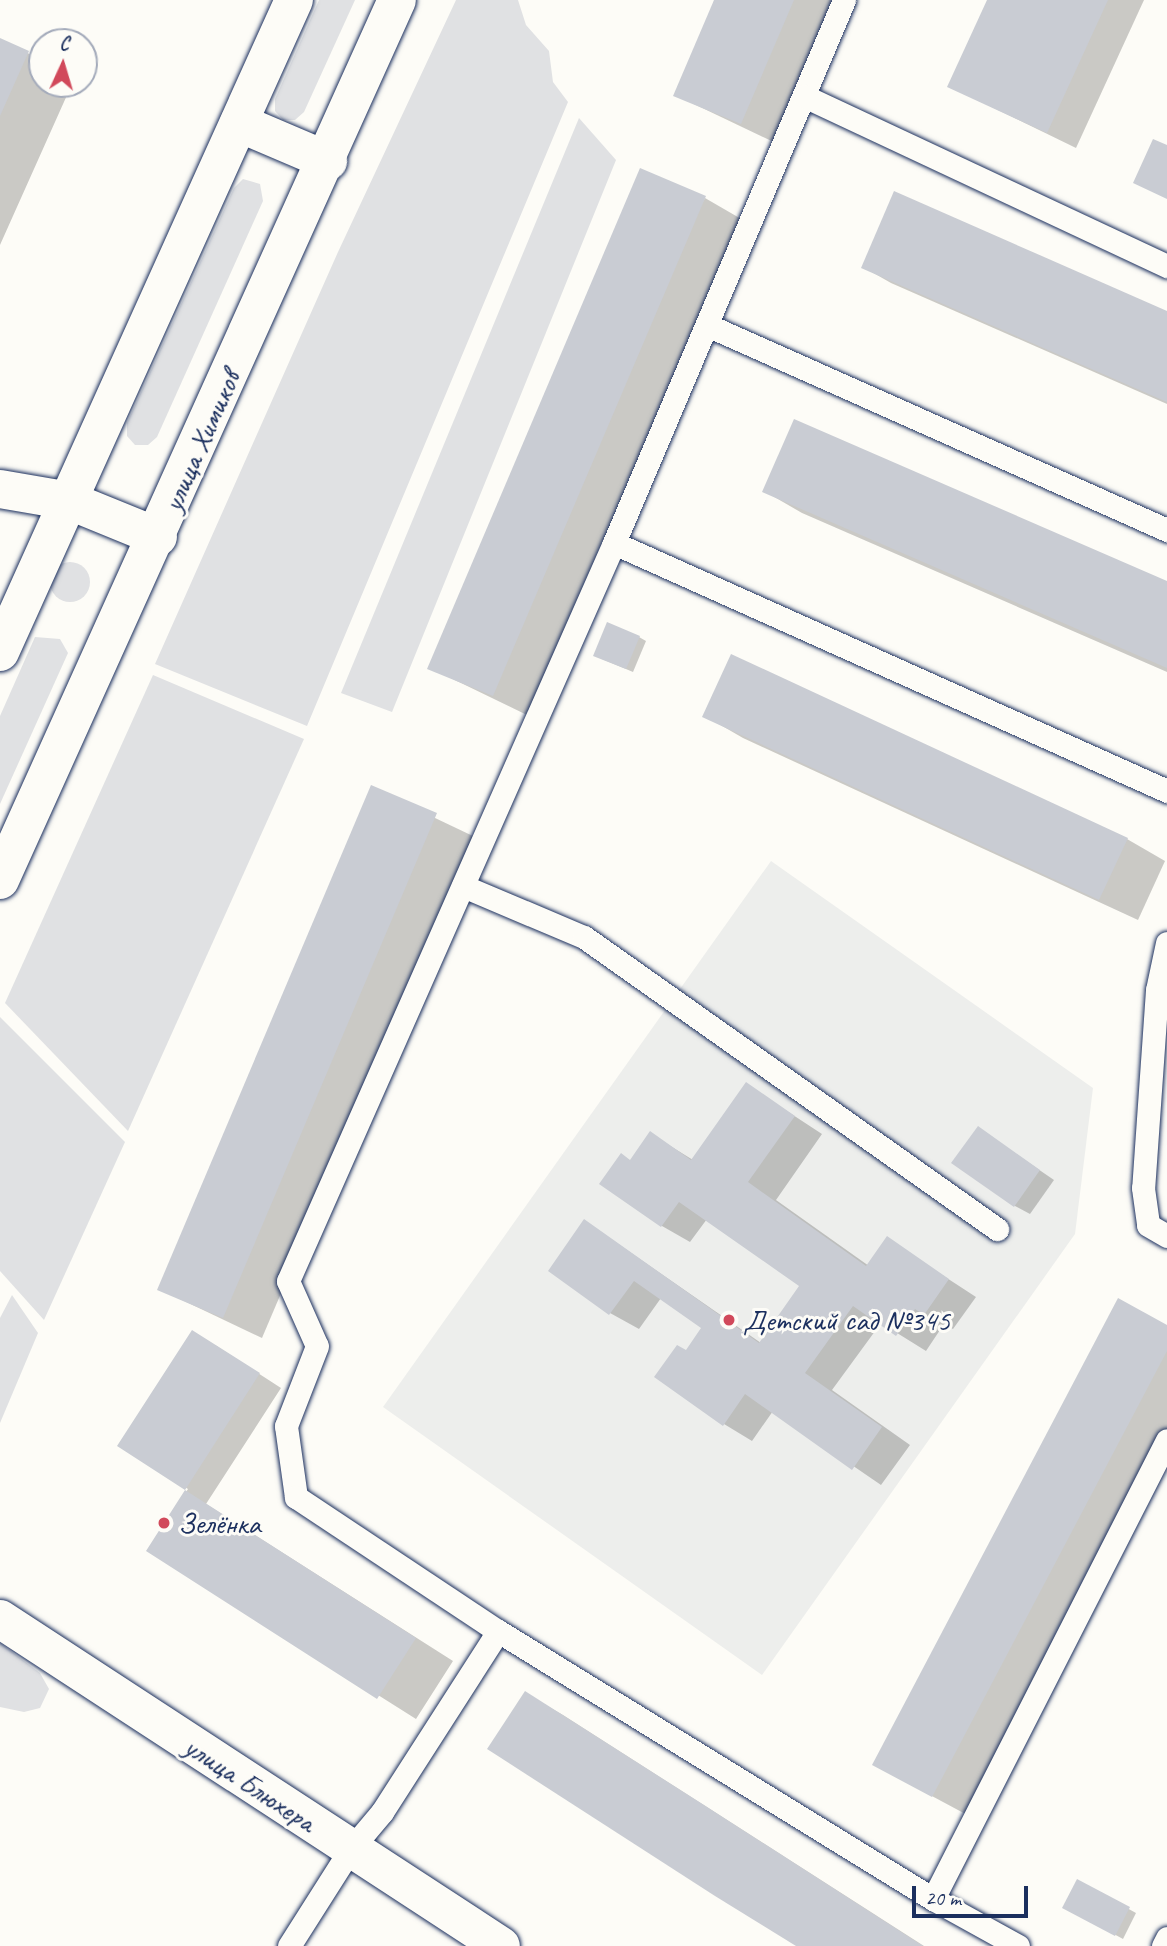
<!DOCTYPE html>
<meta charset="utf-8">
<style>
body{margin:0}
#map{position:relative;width:1167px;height:1946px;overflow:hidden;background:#fdfcf7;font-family:Caveat,sans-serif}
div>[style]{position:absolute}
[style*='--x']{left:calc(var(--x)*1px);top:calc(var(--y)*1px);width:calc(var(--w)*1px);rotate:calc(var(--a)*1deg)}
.built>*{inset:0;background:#edeeec}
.green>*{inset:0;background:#e0e1e3}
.round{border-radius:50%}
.shadow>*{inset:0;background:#0003}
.building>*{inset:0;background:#c9ccd3}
.roads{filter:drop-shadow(0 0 2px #1b2f5e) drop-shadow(0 0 2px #1b2f5e)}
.lane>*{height:23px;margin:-11.5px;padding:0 11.5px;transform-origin:11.5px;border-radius:11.5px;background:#fdfcf7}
.street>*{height:38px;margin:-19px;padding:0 19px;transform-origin:19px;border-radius:19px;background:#fdfcf7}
.secondary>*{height:38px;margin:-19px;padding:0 19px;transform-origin:19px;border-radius:19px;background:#fdfcf7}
.dots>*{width:19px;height:19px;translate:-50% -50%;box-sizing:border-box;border:4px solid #fdfcf7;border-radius:50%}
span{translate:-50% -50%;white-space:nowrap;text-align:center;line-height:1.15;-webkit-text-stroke:6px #fdfcf7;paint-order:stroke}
.street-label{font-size:30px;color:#1b2f5e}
.poi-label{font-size:30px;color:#1b2f5e}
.left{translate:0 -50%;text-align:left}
.north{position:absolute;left:28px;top:28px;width:70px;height:70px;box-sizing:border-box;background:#fdfcf7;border:2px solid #a3aaba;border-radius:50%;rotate:4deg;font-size:19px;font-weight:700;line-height:28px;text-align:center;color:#1b2f5e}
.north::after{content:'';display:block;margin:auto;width:24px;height:32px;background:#d1495b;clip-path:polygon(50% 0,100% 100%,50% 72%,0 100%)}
.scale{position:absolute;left:912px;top:1886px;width:116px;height:32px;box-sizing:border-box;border:4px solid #1b2f5e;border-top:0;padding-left:9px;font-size:21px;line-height:24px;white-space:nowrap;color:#1b2f5e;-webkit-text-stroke:5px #fdfcf7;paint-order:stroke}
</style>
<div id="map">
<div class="built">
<div style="clip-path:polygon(771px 861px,1093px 1088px,1075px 1234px,762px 1675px,383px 1407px)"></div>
</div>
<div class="green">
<div style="clip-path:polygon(319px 0,355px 0,304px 112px,295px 120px,283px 120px,275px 111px,275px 99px)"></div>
<div style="clip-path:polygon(456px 0,518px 0,526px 25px,549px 51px,553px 82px,568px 102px,307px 726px,155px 664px,338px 252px)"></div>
<div style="clip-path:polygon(579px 118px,616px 160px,392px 712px,341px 693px)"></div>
<div style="clip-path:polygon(243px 179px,260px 184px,263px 201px,157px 437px,148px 445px,135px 445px,127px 436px,127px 423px,234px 188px)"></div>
<div class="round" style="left:50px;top:562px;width:40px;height:40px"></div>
<div style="clip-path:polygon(35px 637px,60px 639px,68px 653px,0 804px,0 716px)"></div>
<div style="clip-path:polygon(153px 675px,304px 739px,128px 1131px,5px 1003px)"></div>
<div style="clip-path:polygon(0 1017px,125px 1142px,44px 1320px,0 1271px)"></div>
<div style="clip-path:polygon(12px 1295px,38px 1333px,0 1423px,0 1318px)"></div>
<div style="clip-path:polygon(0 1643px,40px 1673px,49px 1689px,40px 1708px,24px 1712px,0 1707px)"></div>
</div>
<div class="shadow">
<div style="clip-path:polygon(716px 0,841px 0,780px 145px,675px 95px)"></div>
<div style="clip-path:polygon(989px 0,1144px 0,1076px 148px,949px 86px)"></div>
<div style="clip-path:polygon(0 40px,42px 60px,42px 84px,72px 84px,0 245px)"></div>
<div style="clip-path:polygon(705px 198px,743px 220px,531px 717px,430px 668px)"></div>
<div style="clip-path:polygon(863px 267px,1167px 313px,1167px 404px,891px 283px)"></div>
<div style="clip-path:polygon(764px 491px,1167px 583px,1167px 672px,802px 513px)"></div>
<div style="clip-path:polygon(639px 637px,646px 641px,633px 672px,602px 659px)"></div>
<div style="clip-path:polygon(705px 716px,1127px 839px,1165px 861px,1138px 920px,743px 738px)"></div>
<div style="clip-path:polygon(372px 788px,475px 837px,262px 1338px,159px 1289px)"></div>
<div style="clip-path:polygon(747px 1085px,822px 1134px,776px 1200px,869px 1266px,887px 1239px,976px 1297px,953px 1329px,944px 1324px,926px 1351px,881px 1323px,832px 1390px,910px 1445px,881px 1485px,773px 1411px,752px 1441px,724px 1424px,687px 1352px,703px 1328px,661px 1298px,639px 1329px,610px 1313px,585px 1221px,761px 1343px,802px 1286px,707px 1219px,690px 1242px,662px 1226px,631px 1161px,651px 1134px,693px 1160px)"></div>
<div style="clip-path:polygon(978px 1128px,1054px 1180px,1030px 1214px,1015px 1206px)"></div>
<div style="clip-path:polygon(1167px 1327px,1167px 1445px,971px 1817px,874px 1765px)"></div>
<div style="clip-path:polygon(215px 1345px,281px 1388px,206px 1504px,453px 1661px,416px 1719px,148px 1550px,188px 1489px,120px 1445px)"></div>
<div style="clip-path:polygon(525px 1693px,563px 1715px,924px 1946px,797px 1946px)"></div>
<div style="clip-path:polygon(1078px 1881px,1136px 1913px,1123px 1939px,1064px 1907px)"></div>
</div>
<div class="building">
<div style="clip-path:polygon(714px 0,794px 0,741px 124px,673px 96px)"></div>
<div style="clip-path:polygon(987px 0,1108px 0,1047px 133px,947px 87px)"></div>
<div style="clip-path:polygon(0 38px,29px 51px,0 116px)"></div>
<div style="clip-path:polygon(1153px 139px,1167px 145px,1167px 199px,1133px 183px)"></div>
<div style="clip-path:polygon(640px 168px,706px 196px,493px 696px,427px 669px)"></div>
<div style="clip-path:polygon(894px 191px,1167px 311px,1167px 402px,861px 268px)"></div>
<div style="clip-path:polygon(794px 419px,1167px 581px,1167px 668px,762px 492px)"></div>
<div style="clip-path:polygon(607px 622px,640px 636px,626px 669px,593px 656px)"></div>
<div style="clip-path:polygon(731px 654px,1128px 838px,1099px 900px,702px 717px)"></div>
<div style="clip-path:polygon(371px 785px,437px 813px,223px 1318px,157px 1290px)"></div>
<div style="clip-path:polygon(746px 1082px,795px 1116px,748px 1182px,866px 1266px,887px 1236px,949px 1279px,924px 1315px,915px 1309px,896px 1336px,853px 1306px,805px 1373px,882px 1427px,852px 1470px,745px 1394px,723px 1426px,654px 1377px,677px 1345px,686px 1350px,701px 1328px,634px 1281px,609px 1315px,548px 1271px,584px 1219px,759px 1343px,799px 1286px,679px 1202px,661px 1227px,599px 1184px,621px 1153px,630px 1160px,650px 1131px,691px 1160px)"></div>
<div style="clip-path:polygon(978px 1126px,1040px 1170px,1014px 1207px,951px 1163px)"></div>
<div style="clip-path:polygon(1118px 1298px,1167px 1325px,1167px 1351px,932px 1797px,872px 1765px)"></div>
<div style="clip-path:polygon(192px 1330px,260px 1373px,185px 1490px,416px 1638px,377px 1699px,146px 1551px,185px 1490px,117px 1446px)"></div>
<div style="clip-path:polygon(525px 1691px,704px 1805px,923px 1946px,796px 1946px,715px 1896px,487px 1749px)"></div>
<div style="clip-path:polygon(1077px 1879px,1130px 1907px,1115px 1936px,1062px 1908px)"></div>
</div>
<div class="roads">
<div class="lane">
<div style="--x:844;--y:0;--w:590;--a:112.96"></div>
<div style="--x:614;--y:543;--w:807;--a:113.83"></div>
<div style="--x:288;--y:1281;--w:71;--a:66"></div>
<div style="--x:317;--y:1346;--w:86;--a:111.2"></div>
<div style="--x:286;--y:1426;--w:72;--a:82"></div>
<div style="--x:296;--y:1497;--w:242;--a:33.6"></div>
<div style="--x:498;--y:1631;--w:511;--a:31.64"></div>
<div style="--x:933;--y:1899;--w:97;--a:28.9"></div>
<div style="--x:804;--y:96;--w:401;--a:25.1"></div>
<div style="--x:707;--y:325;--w:504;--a:24.02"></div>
<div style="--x:614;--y:543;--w:606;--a:24.15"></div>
<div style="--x:463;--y:886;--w:131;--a:22.9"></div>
<div style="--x:584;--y:937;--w:506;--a:35.26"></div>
<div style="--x:1167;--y:943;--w:48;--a:102"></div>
<div style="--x:1157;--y:990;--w:198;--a:94"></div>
<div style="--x:1143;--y:1188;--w:37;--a:82"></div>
<div style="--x:1148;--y:1225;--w:22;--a:30"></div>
<div style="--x:933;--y:1899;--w:515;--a:-62.99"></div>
<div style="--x:289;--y:1946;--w:114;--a:-57.6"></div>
<div style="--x:350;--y:1850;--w:50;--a:-49.9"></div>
<div style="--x:382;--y:1812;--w:215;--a:-57.3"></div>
<div style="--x:1163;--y:1946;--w:9;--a:-63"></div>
</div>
<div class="street">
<div style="--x:0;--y:489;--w:71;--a:9.7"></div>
</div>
<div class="secondary">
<div style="--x:239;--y:123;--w:97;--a:23.1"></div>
<div style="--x:70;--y:501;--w:95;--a:22.2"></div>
<div style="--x:0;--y:652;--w:715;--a:-65.73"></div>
<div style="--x:0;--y:880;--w:965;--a:-65.72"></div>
<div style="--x:0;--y:1619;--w:598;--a:33.13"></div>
</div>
</div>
<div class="dots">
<div style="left:729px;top:1320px;background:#d1495b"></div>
<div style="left:164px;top:1523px;background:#d1495b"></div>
</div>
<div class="street-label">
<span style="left:201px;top:441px;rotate:-66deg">улица Химиков</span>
<span style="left:250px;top:1784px;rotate:33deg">улица Блюхера</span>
</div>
<div class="poi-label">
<span class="left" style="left:743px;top:1320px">Детский сад №345</span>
<span class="left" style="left:178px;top:1523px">Зелёнка</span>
</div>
<div class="north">С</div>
<div class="scale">20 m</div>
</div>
